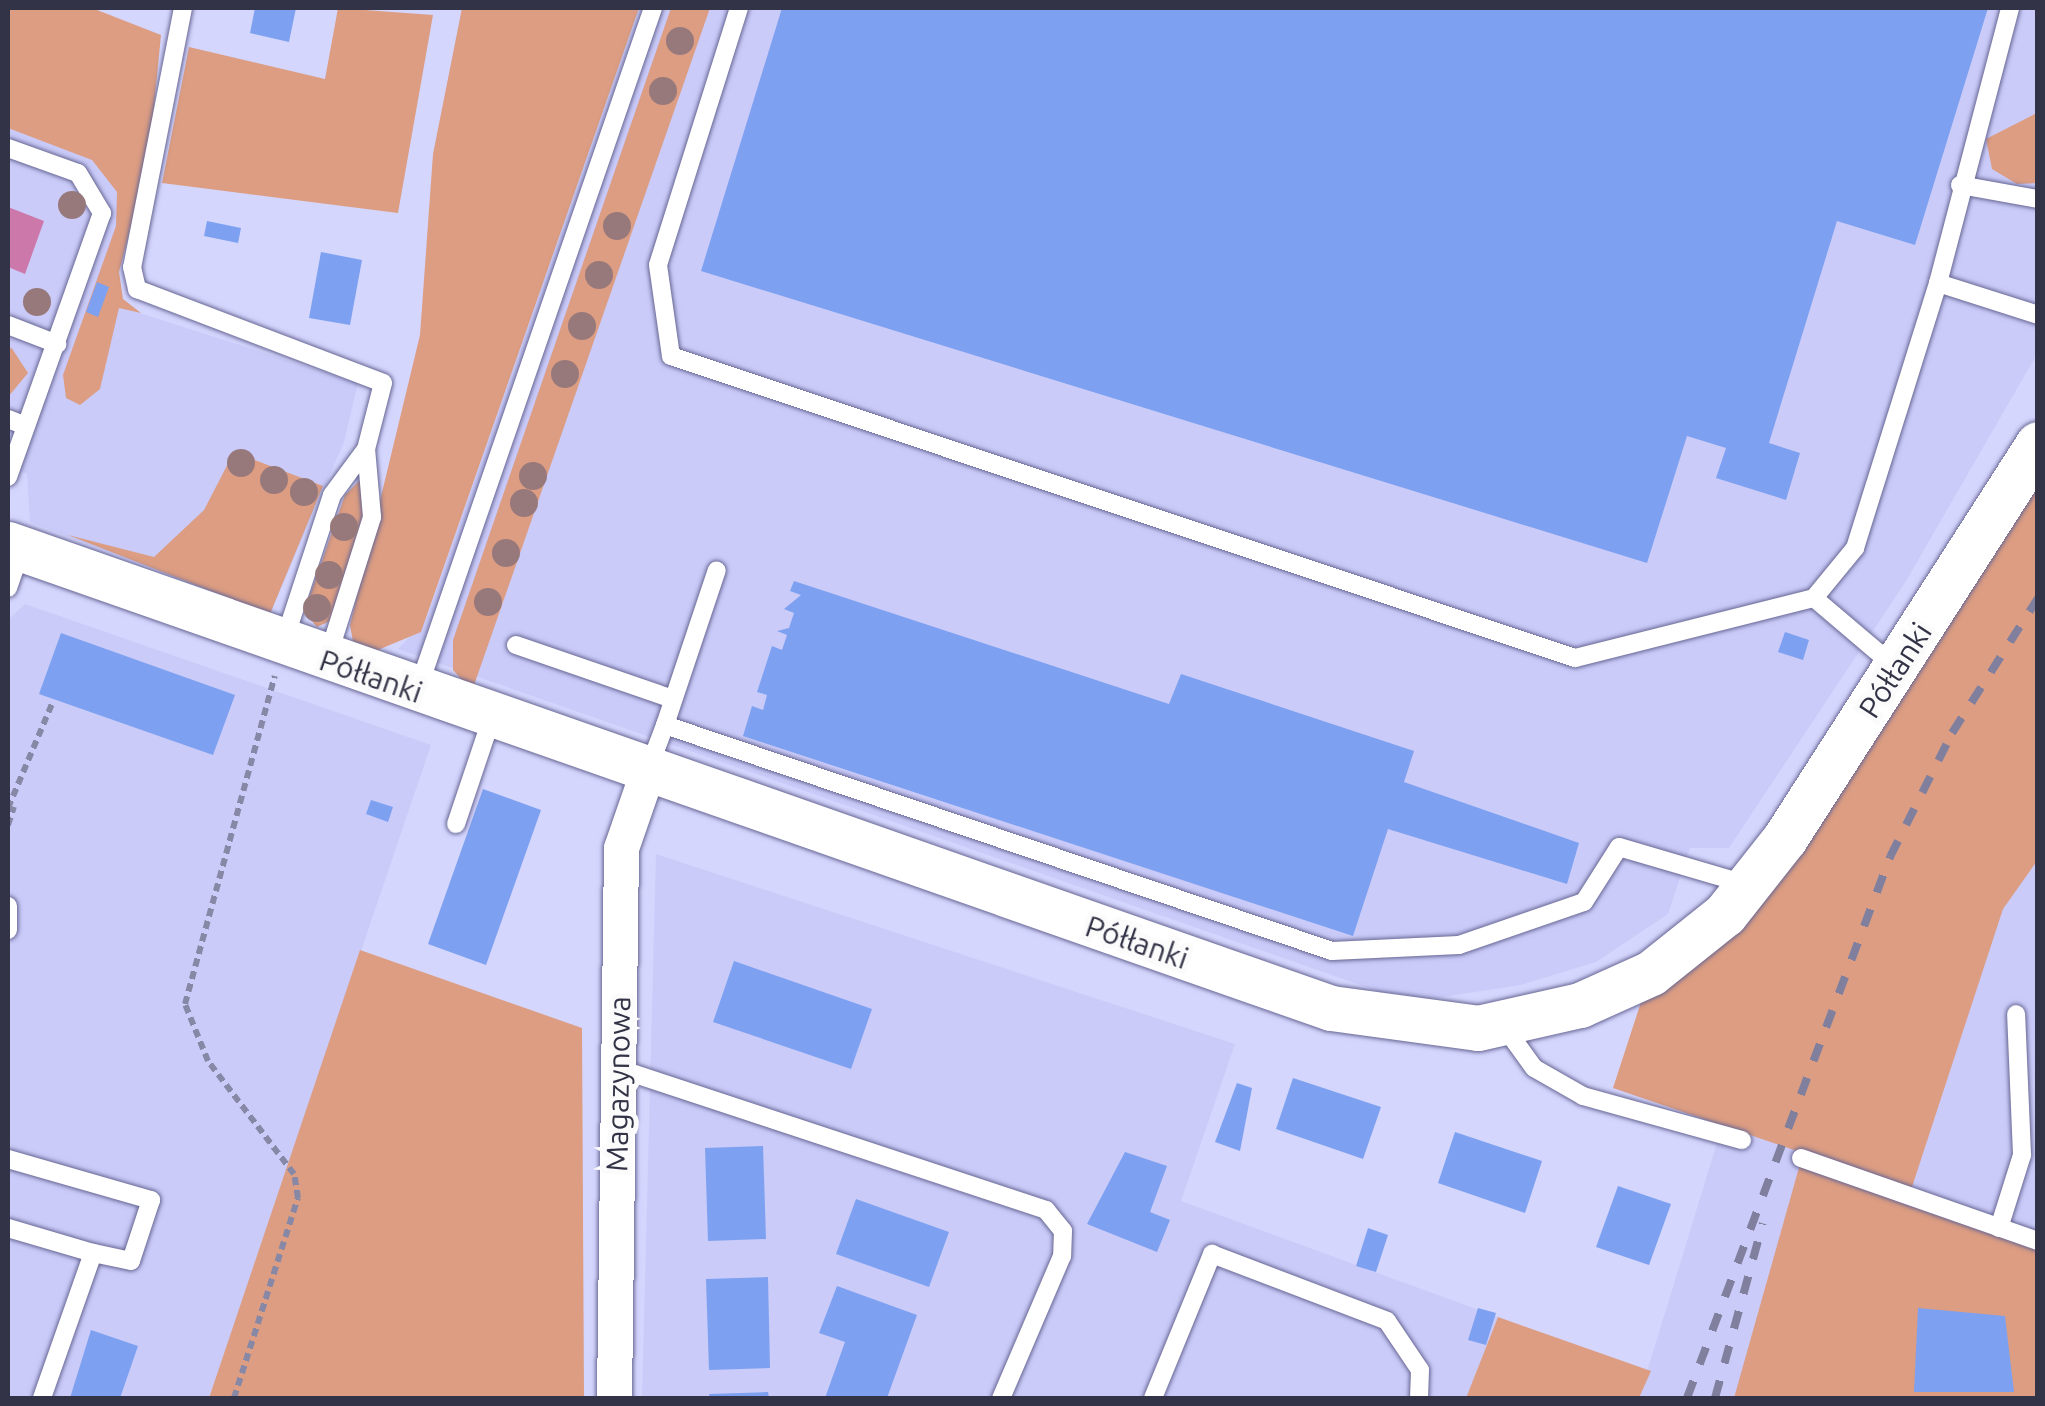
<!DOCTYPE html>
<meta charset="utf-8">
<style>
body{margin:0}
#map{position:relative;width:2045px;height:1406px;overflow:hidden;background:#d5d6fe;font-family:Ubuntu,sans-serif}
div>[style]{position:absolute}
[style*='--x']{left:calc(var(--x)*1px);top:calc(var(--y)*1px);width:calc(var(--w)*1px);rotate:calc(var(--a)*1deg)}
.built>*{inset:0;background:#cacbf9}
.green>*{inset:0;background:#dc9d82}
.water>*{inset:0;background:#cd78aa}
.building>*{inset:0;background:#7da1f0}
.path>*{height:6px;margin-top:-3px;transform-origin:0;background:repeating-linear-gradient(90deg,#8787a6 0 8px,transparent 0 13px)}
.roads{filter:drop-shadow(0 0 2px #676693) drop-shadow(0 0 2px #676693)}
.service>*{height:18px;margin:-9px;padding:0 9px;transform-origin:9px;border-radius:9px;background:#fff}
.minor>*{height:35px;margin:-17.5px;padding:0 17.5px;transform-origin:17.5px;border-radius:17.5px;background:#fff}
.tertiary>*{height:45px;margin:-22.5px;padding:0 22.5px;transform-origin:22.5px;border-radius:22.5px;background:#fff}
.rail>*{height:8px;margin-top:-4px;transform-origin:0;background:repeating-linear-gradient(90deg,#80809e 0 18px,transparent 0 36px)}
.trees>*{width:28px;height:28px;margin:-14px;border-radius:50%;background:#98797b}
span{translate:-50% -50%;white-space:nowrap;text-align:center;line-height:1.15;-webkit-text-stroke:10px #fbfbfb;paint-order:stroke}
.street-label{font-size:30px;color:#333347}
.frame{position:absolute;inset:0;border:10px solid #333347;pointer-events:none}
</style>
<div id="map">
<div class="built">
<div style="clip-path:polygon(639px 8px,2037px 8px,2037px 354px,1906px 581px,1729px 848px,1690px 848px,1668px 914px,1596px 962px,1521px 985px,1409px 1002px,398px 649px,426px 619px)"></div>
<div style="clip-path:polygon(8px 116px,148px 156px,119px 272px,123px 299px,140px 313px,358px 383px,344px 442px,270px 614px,30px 522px,27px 474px,8px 466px)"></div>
<div style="clip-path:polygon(2037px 531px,2037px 1398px,1639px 1398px,1779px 940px)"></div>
<div style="clip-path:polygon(25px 604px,431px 745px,209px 1398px,8px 1398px,8px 620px)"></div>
<div style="clip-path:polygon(656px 854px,1235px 1044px,1181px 1201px,1498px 1317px,1466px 1398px,642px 1398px)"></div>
</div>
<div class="green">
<div style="clip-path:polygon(8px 8px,92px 8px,161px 35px,149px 157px,119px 272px,123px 299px,141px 313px,119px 308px,100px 389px,80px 405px,66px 398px,63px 375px,116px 226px,117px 192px,92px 160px,8px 128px)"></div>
<div style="clip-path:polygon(338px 8px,433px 15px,398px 213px,162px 183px,189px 47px,325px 79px)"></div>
<div style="clip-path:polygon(462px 8px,639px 8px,421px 632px,373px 652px,353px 642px,350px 625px,420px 335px,433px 154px)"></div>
<div style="clip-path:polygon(671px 8px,710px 8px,472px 691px,453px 670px,453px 640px)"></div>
<div style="clip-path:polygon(2037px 113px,2037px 183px,2017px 184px,1992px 169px,1986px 139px)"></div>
<div style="clip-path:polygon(11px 347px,28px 373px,8px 397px,8px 356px)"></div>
<div style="clip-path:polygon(234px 452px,323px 486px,270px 614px,68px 535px,154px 557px,204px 510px)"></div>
<div style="clip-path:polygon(361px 479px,364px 515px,330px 621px,317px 627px,304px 612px,345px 495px)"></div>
<div style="clip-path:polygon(2037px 479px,2037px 861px,2003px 909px,1911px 1190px,1613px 1088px,1641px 1002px)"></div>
<div style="clip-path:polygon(360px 950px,582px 1028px,584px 1398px,209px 1398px)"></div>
<div style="clip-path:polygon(1800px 1164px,2037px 1245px,2037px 1398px,1734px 1398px)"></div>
<div style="clip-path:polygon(1498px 1317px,1651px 1371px,1639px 1398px,1466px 1398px)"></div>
</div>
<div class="water">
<div style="clip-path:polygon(8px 207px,44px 221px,25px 274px,8px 267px)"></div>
</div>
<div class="building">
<div style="clip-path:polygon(255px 8px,296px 8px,289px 42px,250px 33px)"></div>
<div style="clip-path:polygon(782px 8px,1988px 8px,1915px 245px,1837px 221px,1769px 443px,1800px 453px,1786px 500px,1716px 478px,1726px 448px,1687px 436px,1647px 563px,701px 271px)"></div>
<div style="clip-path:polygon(207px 221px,241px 228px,238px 243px,204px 236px)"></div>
<div style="clip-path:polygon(321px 252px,362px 260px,350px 325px,309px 318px)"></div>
<div style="clip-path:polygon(97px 282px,109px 287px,98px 317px,86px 312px)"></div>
<div style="clip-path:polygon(794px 581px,1169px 704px,1181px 674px,1414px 751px,1404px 782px,1579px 843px,1567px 884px,1388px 829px,1353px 936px,743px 736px,752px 706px,763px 710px,767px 695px,757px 692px,772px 646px,782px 650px,787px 635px,777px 631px,789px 628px,794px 613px,784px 609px,801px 595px,790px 591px)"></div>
<div style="clip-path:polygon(1785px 632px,1809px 640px,1803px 660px,1778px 652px)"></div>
<div style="clip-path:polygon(61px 633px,235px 695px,213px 755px,39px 694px)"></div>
<div style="clip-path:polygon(483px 789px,541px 810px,486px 965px,428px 944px)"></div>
<div style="clip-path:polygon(371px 800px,393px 807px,388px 822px,366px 814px)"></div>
<div style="clip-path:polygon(734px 961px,872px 1009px,851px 1069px,713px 1022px)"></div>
<div style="clip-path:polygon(1293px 1078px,1381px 1107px,1363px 1159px,1276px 1129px)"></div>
<div style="clip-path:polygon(1237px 1083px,1252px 1088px,1240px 1151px,1215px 1142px)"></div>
<div style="clip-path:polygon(1455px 1132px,1542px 1161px,1525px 1213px,1438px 1183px)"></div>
<div style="clip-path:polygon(763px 1146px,766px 1239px,708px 1241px,705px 1148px)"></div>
<div style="clip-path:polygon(1125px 1152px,1167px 1166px,1150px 1212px,1170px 1220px,1157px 1252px,1087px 1224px)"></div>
<div style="clip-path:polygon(1618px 1186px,1671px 1204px,1649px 1265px,1596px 1247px)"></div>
<div style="clip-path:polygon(856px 1199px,949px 1232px,929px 1287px,836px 1254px)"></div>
<div style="clip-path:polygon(1368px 1228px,1388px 1235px,1376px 1272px,1356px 1266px)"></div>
<div style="clip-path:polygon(768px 1277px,770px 1368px,709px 1370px,706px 1279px)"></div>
<div style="clip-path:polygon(837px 1286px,917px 1315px,887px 1398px,825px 1398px,845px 1342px,819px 1333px)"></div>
<div style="clip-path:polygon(1478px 1308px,1496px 1313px,1486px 1345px,1468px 1340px)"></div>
<div style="clip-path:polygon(1918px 1308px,2005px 1316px,2014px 1392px,1914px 1392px)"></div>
<div style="clip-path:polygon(91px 1330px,138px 1346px,120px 1398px,70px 1398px)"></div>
<div style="clip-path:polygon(768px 1392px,769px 1398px,710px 1398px,709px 1394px)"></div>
</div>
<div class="path">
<div style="--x:8;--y:808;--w:113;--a:-67.1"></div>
<div style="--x:8;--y:825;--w:19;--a:-72"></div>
<div style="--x:234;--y:1398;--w:210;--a:-72.3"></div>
<div style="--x:298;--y:1198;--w:24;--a:-99"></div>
<div style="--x:294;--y:1174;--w:142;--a:-127.3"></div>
<div style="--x:208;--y:1061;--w:61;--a:-112"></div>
<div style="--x:185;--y:1004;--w:340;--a:-74.7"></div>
</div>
<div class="roads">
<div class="service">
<div style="--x:183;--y:8;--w:264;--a:101.1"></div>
<div style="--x:132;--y:267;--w:23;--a:77"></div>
<div style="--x:137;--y:289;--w:263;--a:20.9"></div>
<div style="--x:383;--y:383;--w:68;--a:104.4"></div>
<div style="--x:366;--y:449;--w:57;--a:126.5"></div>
<div style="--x:332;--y:495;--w:151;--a:108.2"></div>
<div style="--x:739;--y:8;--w:269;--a:107.5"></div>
<div style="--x:658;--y:265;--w:92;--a:81.9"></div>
<div style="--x:671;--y:356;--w:953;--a:18.47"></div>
<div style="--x:1575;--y:658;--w:246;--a:-14.1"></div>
<div style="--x:1814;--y:598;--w:65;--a:-50.6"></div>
<div style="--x:1855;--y:548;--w:278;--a:-72.6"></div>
<div style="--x:1938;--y:283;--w:105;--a:17.7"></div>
<div style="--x:8;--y:148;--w:74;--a:19.7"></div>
<div style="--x:78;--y:173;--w:47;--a:59"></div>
<div style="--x:102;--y:213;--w:280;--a:109.6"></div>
<div style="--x:1960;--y:185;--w:79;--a:10.2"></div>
<div style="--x:1938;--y:283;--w:284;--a:-75.3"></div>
<div style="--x:8;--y:325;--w:53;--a:21.2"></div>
<div style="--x:8;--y:419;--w:19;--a:21"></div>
<div style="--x:8;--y:588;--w:39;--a:-71"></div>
<div style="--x:1814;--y:598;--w:104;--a:40.3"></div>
<div style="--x:516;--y:645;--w:166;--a:19"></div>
<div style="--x:328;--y:656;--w:146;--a:-72.4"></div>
<div style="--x:372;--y:517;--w:68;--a:-95"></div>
<div style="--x:419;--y:686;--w:717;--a:-70.96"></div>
<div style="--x:665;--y:725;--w:163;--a:-71.5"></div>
<div style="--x:648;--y:770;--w:48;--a:-69.3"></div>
<div style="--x:665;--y:725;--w:704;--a:18.72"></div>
<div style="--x:1332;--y:951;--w:127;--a:-2.7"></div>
<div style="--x:1459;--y:945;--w:132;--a:-19"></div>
<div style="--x:1584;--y:902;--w:65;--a:-57.5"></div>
<div style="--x:1619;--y:847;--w:131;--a:16.4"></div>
<div style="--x:456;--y:824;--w:113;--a:-71.4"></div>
<div style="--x:8;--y:906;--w:24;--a:90"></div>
<div style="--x:1503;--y:1025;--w:53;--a:54.2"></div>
<div style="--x:1534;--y:1068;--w:56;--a:29.7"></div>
<div style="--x:1583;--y:1096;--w:165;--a:15.5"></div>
<div style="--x:617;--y:1068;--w:452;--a:18.3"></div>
<div style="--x:1046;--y:1210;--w:27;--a:51"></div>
<div style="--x:1063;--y:1231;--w:25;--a:92"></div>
<div style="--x:1062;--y:1256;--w:155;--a:113.2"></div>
<div style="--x:1801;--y:1158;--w:251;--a:19.3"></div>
<div style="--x:8;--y:1159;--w:149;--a:16"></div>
<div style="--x:151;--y:1200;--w:64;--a:108.2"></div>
<div style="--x:131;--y:1261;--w:39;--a:-168"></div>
<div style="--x:8;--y:1228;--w:89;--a:16.4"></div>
<div style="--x:93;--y:1253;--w:154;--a:109.4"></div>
<div style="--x:1999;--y:1228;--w:77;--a:-72.5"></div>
<div style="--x:2022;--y:1155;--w:141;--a:-92.4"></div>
<div style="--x:1153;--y:1398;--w:156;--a:-67.7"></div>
<div style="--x:1212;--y:1254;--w:187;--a:20.9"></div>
<div style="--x:1387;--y:1321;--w:59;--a:56"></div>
<div style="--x:1420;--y:1370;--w:28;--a:92"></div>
</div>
<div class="minor">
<div style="--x:614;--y:1398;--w:550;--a:-89.27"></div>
<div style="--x:621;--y:848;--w:79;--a:-70.9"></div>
</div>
<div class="tertiary">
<div style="--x:8;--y:544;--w:1402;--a:19.33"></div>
<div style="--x:1331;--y:1008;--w:148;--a:7.7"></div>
<div style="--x:1478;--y:1028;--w:105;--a:-12.7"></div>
<div style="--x:1580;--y:1005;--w:78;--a:-24.3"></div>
<div style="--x:1651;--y:973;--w:95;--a:-38.6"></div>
<div style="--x:1725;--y:914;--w:97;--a:-51.7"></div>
<div style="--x:1785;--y:838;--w:468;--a:-57.3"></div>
</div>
</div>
<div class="rail">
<div style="--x:1687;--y:1398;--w:578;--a:-69.43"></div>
<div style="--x:1890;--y:857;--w:139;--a:-63.4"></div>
<div style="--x:1952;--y:733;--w:160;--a:-57.5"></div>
<div style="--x:1715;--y:1398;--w:181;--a:-74.7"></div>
</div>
<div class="trees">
<div style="left:680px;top:41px"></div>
<div style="left:663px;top:91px"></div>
<div style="left:72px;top:205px"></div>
<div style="left:617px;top:226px"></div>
<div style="left:599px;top:275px"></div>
<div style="left:37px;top:302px"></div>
<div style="left:582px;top:326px"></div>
<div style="left:565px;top:374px"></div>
<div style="left:241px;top:463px"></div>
<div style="left:533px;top:476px"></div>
<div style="left:274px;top:480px"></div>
<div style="left:304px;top:492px"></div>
<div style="left:524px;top:503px"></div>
<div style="left:344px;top:527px"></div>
<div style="left:506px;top:553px"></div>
<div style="left:329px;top:575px"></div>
<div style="left:488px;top:602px"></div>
<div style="left:317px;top:608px"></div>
</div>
<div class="street-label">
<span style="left:1895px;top:670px;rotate:-57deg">Półłanki</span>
<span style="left:371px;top:676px;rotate:19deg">Półłanki</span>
<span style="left:1137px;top:942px;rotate:19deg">Półłanki</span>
<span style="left:618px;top:1084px;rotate:-89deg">Magazynowa</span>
</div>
<div class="frame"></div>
</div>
